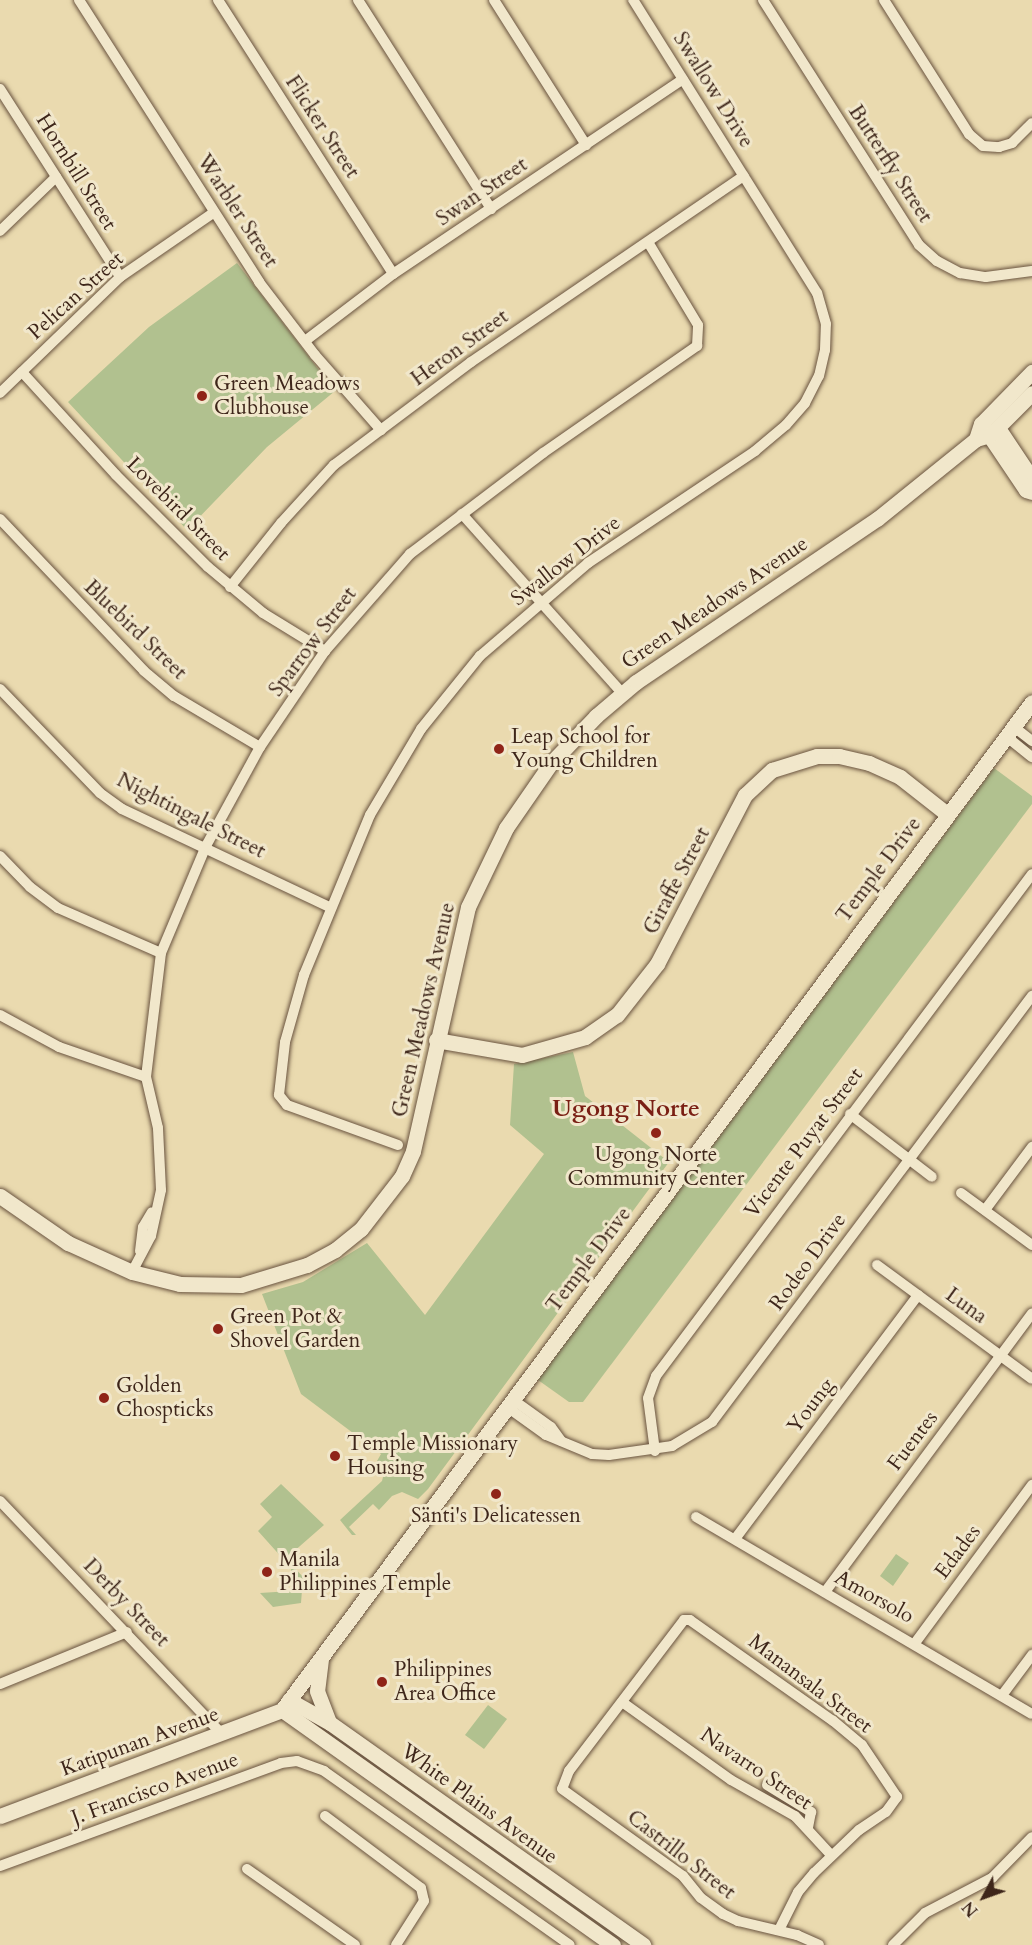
<!DOCTYPE html>
<meta charset="utf-8">
<style>
body{margin:0}
#map{position:relative;width:1032px;height:1945px;overflow:hidden;background:#eadaaf;font-family:Cardo,serif}
div>[style]{position:absolute}
[style*='--x']{left:calc(var(--x)*1px);top:calc(var(--y)*1px);width:calc(var(--w)*1px);rotate:calc(var(--a)*1deg)}
.green>*{inset:0;background:#b1c18f}
.roads{filter:drop-shadow(0 0 2px #69533f) drop-shadow(0 0 2px #69533f)}
.street>*{height:10px;margin:-5px;padding:0 5px;transform-origin:5px;border-radius:5px;background:#f1e7cb}
.secondary>*{height:15px;margin:-7.5px;padding:0 7.5px;transform-origin:7.5px;border-radius:7.5px;background:#f1e7cb}
.dots>*{width:16px;height:16px;translate:-50% -50%;box-sizing:border-box;border:3px solid #f1e7cb;border-radius:50%}
span{translate:-50% -50%;white-space:nowrap;text-align:center;line-height:1.15;-webkit-text-stroke:6px #f1e7cb;paint-order:stroke}
.street-label{font-size:21px;color:#3e261a}
.poi-label{font-size:21px;color:#3e261a}
.left{translate:0 -50%;text-align:left}
.quarter-label{font-size:24px;color:#7a1f14;font-weight:700}
.north{position:absolute;left:954px;top:1867px;width:60px;height:60px;-webkit-text-stroke:4px #f1e7cb;paint-order:stroke;rotate:229deg;font-size:16px;font-weight:700;line-height:24px;text-align:center;color:#3e261a}
.north::after{content:'';display:block;margin:auto;width:21px;height:27px;background:#3e261a;clip-path:polygon(50% 0,100% 100%,50% 72%,0 100%)}
</style>
<div id="map">
<div class="green">
<div style="clip-path:polygon(237px 263px,335px 391px,267px 447px,187px 530px,68px 402px,149px 327px)"></div>
<div style="clip-path:polygon(994px 768px,1032px 796px,1032px 804px,583px 1402px,569px 1402px,538px 1380px)"></div>
<div style="clip-path:polygon(573px 1052px,585px 1096px,669px 1162px,428px 1489px,418px 1499px,402px 1492px,392px 1496px,379px 1510px,373px 1504px,349px 1527px,356px 1535px,352px 1535px,340px 1520px,382px 1481px,384px 1473px,377px 1461px,381px 1454px,301px 1394px,262px 1294px,303px 1282px,367px 1243px,425px 1315px,544px 1154px,510px 1125px,514px 1064px)"></div>
<div style="clip-path:polygon(281px 1484px,324px 1525px,284px 1560px,258px 1531px,272px 1517px,260px 1504px)"></div>
<div style="clip-path:polygon(896px 1554px,909px 1563px,893px 1586px,880px 1576px)"></div>
<div style="clip-path:polygon(291px 1564px,303px 1577px,301px 1603px,273px 1607px,260px 1593px,291px 1591px)"></div>
<div style="clip-path:polygon(488px 1705px,507px 1719px,484px 1749px,465px 1735px)"></div>
</div>
<div class="roads">
<div class="street">
<div style="--x:79;--y:0;--w:335;--a:57.4"></div>
<div style="--x:259;--y:282;--w:92;--a:52.5"></div>
<div style="--x:315;--y:355;--w:100;--a:48.7"></div>
<div style="--x:218;--y:0;--w:325;--a:57.4"></div>
<div style="--x:358;--y:0;--w:248;--a:57.5"></div>
<div style="--x:494;--y:0;--w:172;--a:57.6"></div>
<div style="--x:763;--y:0;--w:290;--a:57.5"></div>
<div style="--x:919;--y:245;--w:24;--a:42"></div>
<div style="--x:937;--y:261;--w:26;--a:28"></div>
<div style="--x:960;--y:273;--w:26;--a:9"></div>
<div style="--x:986;--y:277;--w:46;--a:-7.4"></div>
<div style="--x:884;--y:0;--w:159;--a:57.6"></div>
<div style="--x:969;--y:134;--w:18;--a:41"></div>
<div style="--x:983;--y:146;--w:16;--a:4"></div>
<div style="--x:999;--y:147;--w:14;--a:-17"></div>
<div style="--x:1012;--y:143;--w:28;--a:-45"></div>
<div style="--x:0;--y:89;--w:223;--a:57.4"></div>
<div style="--x:0;--y:231;--w:78;--a:-44"></div>
<div style="--x:305;--y:341;--w:111;--a:-37.3"></div>
<div style="--x:393;--y:274;--w:349;--a:-33.9"></div>
<div style="--x:22;--y:372;--w:139;--a:47.6"></div>
<div style="--x:116;--y:475;--w:130;--a:45"></div>
<div style="--x:208;--y:567;--w:72;--a:39.9"></div>
<div style="--x:263;--y:613;--w:73;--a:31.5"></div>
<div style="--x:0;--y:393;--w:167;--a:-44"></div>
<div style="--x:120;--y:277;--w:113;--a:-34.5"></div>
<div style="--x:462;--y:514;--w:240;--a:48.2"></div>
<div style="--x:0;--y:519;--w:209;--a:46.5"></div>
<div style="--x:144;--y:671;--w:39;--a:40"></div>
<div style="--x:174;--y:696;--w:100;--a:30.7"></div>
<div style="--x:230;--y:587;--w:82;--a:-51.4"></div>
<div style="--x:281;--y:523;--w:79;--a:-47.6"></div>
<div style="--x:334;--y:465;--w:171;--a:-36.9"></div>
<div style="--x:471;--y:362;--w:330;--a:-34.3"></div>
<div style="--x:0;--y:689;--w:144;--a:46.1"></div>
<div style="--x:100;--y:793;--w:27;--a:36"></div>
<div style="--x:122;--y:809;--w:229;--a:25.3"></div>
<div style="--x:1014;--y:727;--w:23;--a:38"></div>
<div style="--x:1007;--y:737;--w:32;--a:39"></div>
<div style="--x:0;--y:856;--w:43;--a:45.9"></div>
<div style="--x:30;--y:887;--w:35;--a:37"></div>
<div style="--x:58;--y:908;--w:112;--a:23.6"></div>
<div style="--x:0;--y:1015;--w:67;--a:28.5"></div>
<div style="--x:59;--y:1047;--w:92;--a:19"></div>
<div style="--x:850;--y:1114;--w:103;--a:37.5"></div>
<div style="--x:398;--y:1145;--w:118;--a:-160.2"></div>
<div style="--x:287;--y:1105;--w:13;--a:-129"></div>
<div style="--x:279;--y:1095;--w:53;--a:-83.5"></div>
<div style="--x:285;--y:1042;--w:70;--a:-74.2"></div>
<div style="--x:304;--y:975;--w:173;--a:-67.6"></div>
<div style="--x:370;--y:815;--w:100;--a:-59.3"></div>
<div style="--x:421;--y:729;--w:94;--a:-51.1"></div>
<div style="--x:480;--y:656;--w:143;--a:-40.7"></div>
<div style="--x:588;--y:563;--w:201;--a:-33.8"></div>
<div style="--x:755;--y:451;--w:40;--a:-40"></div>
<div style="--x:786;--y:425;--w:29;--a:-49"></div>
<div style="--x:805;--y:403;--w:30;--a:-63"></div>
<div style="--x:819;--y:376;--w:27;--a:-77"></div>
<div style="--x:825;--y:350;--w:26;--a:-88"></div>
<div style="--x:826;--y:324;--w:32;--a:-106"></div>
<div style="--x:817;--y:293;--w:346;--a:-122.1"></div>
<div style="--x:961;--y:1193;--w:88;--a:36.2"></div>
<div style="--x:985;--y:1210;--w:79;--a:-53.3"></div>
<div style="--x:140;--y:1251;--w:24;--a:-83"></div>
<div style="--x:143;--y:1227;--w:17;--a:-59"></div>
<div style="--x:877;--y:1265;--w:192;--a:36.3"></div>
<div style="--x:132;--y:1272;--w:41;--a:-62.2"></div>
<div style="--x:151;--y:1236;--w:47;--a:-77.7"></div>
<div style="--x:161;--y:1190;--w:62;--a:-92.8"></div>
<div style="--x:158;--y:1128;--w:52;--a:-103.2"></div>
<div style="--x:146;--y:1077;--w:125;--a:-83.1"></div>
<div style="--x:161;--y:953;--w:116;--a:-67.2"></div>
<div style="--x:206;--y:846;--w:113;--a:-61.4"></div>
<div style="--x:260;--y:747;--w:116;--a:-55.9"></div>
<div style="--x:325;--y:651;--w:129;--a:-48.8"></div>
<div style="--x:410;--y:554;--w:167;--a:-37.2"></div>
<div style="--x:543;--y:453;--w:188;--a:-34.8"></div>
<div style="--x:697;--y:346;--w:21;--a:-87"></div>
<div style="--x:698;--y:325;--w:97;--a:-121.1"></div>
<div style="--x:512;--y:1399;--w:48;--a:35.7"></div>
<div style="--x:551;--y:1427;--w:17;--a:54"></div>
<div style="--x:507;--y:1407;--w:48;--a:35.7"></div>
<div style="--x:546;--y:1435;--w:50;--a:22.4"></div>
<div style="--x:592;--y:1454;--w:17;--a:3"></div>
<div style="--x:609;--y:1455;--w:64;--a:-8.1"></div>
<div style="--x:672;--y:1446;--w:47;--a:-31"></div>
<div style="--x:712;--y:1422;--w:533;--a:-53.09"></div>
<div style="--x:655;--y:1451;--w:53;--a:-97.5"></div>
<div style="--x:648;--y:1398;--w:23;--a:-70"></div>
<div style="--x:656;--y:1376;--w:627;--a:-53.17"></div>
<div style="--x:0;--y:1501;--w:320;--a:46.4"></div>
<div style="--x:696;--y:1517;--w:389;--a:30.4"></div>
<div style="--x:735;--y:1539;--w:305;--a:-53.1"></div>
<div style="--x:825;--y:1592;--w:347;--a:-53.4"></div>
<div style="--x:915;--y:1643;--w:197;--a:-53.5"></div>
<div style="--x:0;--y:1684;--w:137;--a:-22.3"></div>
<div style="--x:1003;--y:1694;--w:49;--a:-53.4"></div>
<div style="--x:622;--y:1702;--w:134;--a:35.6"></div>
<div style="--x:731;--y:1780;--w:73;--a:29.4"></div>
<div style="--x:795;--y:1816;--w:53;--a:47.3"></div>
<div style="--x:767;--y:1785;--w:52;--a:31.5"></div>
<div style="--x:811;--y:1812;--w:15;--a:101"></div>
<div style="--x:325;--y:1816;--w:120;--a:36.9"></div>
<div style="--x:421;--y:1888;--w:13;--a:77"></div>
<div style="--x:424;--y:1901;--w:52;--a:122.5"></div>
<div style="--x:0;--y:1866;--w:299;--a:-20.1"></div>
<div style="--x:281;--y:1763;--w:16;--a:-7"></div>
<div style="--x:297;--y:1761;--w:29;--a:20"></div>
<div style="--x:324;--y:1771;--w:301;--a:35.3"></div>
<div style="--x:247;--y:1869;--w:132;--a:35.1"></div>
<div style="--x:779;--y:1930;--w:42;--a:-63.4"></div>
<div style="--x:798;--y:1892;--w:25;--a:-50"></div>
<div style="--x:814;--y:1873;--w:62;--a:-43.7"></div>
<div style="--x:859;--y:1830;--w:32;--a:-34"></div>
<div style="--x:886;--y:1812;--w:19;--a:-54"></div>
<div style="--x:897;--y:1797;--w:63;--a:-123.9"></div>
<div style="--x:862;--y:1745;--w:38;--a:-140"></div>
<div style="--x:833;--y:1721;--w:175;--a:-144.8"></div>
<div style="--x:690;--y:1620;--w:6;--a:180"></div>
<div style="--x:684;--y:1620;--w:190;--a:127.3"></div>
<div style="--x:569;--y:1771;--w:19;--a:111"></div>
<div style="--x:562;--y:1789;--w:149;--a:35.7"></div>
<div style="--x:683;--y:1876;--w:28;--a:51"></div>
<div style="--x:701;--y:1898;--w:27;--a:36"></div>
<div style="--x:723;--y:1914;--w:17;--a:25"></div>
<div style="--x:738;--y:1921;--w:61;--a:13.3"></div>
<div style="--x:797;--y:1935;--w:24;--a:24"></div>
<div style="--x:893;--y:1945;--w:45;--a:-45"></div>
<div style="--x:925;--y:1913;--w:76;--a:-27.6"></div>
<div style="--x:992;--y:1878;--w:57;--a:-45.7"></div>
</div>
<div class="secondary">
<div style="--x:998;--y:428;--w:61;--a:56.3"></div>
<div style="--x:985;--y:429;--w:73;--a:56.1"></div>
<div style="--x:1026;--y:490;--w:6;--a:18"></div>
<div style="--x:976;--y:439;--w:16;--a:-72"></div>
<div style="--x:981;--y:424;--w:73;--a:-45.6"></div>
<div style="--x:436;--y:1040;--w:87;--a:9.9"></div>
<div style="--x:522;--y:1055;--w:66;--a:-15.9"></div>
<div style="--x:585;--y:1037;--w:39;--a:-35"></div>
<div style="--x:617;--y:1015;--w:65;--a:-51.9"></div>
<div style="--x:657;--y:964;--w:191;--a:-62.5"></div>
<div style="--x:745;--y:795;--w:37;--a:-43"></div>
<div style="--x:772;--y:770;--w:47;--a:-17.3"></div>
<div style="--x:817;--y:756;--w:22;--a:0"></div>
<div style="--x:839;--y:756;--w:31;--a:13"></div>
<div style="--x:869;--y:763;--w:34;--a:24"></div>
<div style="--x:900;--y:777;--w:60;--a:38.2"></div>
<div style="--x:0;--y:1196;--w:83;--a:34.7"></div>
<div style="--x:68;--y:1243;--w:70;--a:24.4"></div>
<div style="--x:132;--y:1272;--w:49;--a:14"></div>
<div style="--x:180;--y:1284;--w:61;--a:0.9"></div>
<div style="--x:241;--y:1285;--w:69;--a:-16.9"></div>
<div style="--x:307;--y:1265;--w:32;--a:-28"></div>
<div style="--x:335;--y:1250;--w:33;--a:-39"></div>
<div style="--x:361;--y:1229;--w:67;--a:-52.3"></div>
<div style="--x:402;--y:1176;--w:27;--a:-66"></div>
<div style="--x:413;--y:1151;--w:250;--a:-77.3"></div>
<div style="--x:468;--y:907;--w:88;--a:-64.3"></div>
<div style="--x:506;--y:828;--w:79;--a:-55.3"></div>
<div style="--x:551;--y:763;--w:65;--a:-46.2"></div>
<div style="--x:596;--y:716;--w:52;--a:-40.4"></div>
<div style="--x:636;--y:682;--w:291;--a:-34.1"></div>
<div style="--x:877;--y:519;--w:127;--a:-38.9"></div>
<div style="--x:976;--y:439;--w:15;--a:-16"></div>
<div style="--x:990;--y:435;--w:59;--a:-45"></div>
<div style="--x:321;--y:1659;--w:32;--a:97"></div>
<div style="--x:317;--y:1691;--w:33;--a:69"></div>
<div style="--x:289;--y:1700;--w:47;--a:29.3"></div>
<div style="--x:330;--y:1723;--w:384;--a:35.3"></div>
<div style="--x:282;--y:1710;--w:406;--a:35.4"></div>
<div style="--x:0;--y:1816;--w:301;--a:-20.6"></div>
<div style="--x:282;--y:1710;--w:1256;--a:-53.35"></div>
</div>
</div>
<div class="dots">
<div style="left:202px;top:396px;background:#8f2418"></div>
<div style="left:499px;top:749px;background:#8f2418"></div>
<div style="left:656px;top:1133px;background:#8f2418"></div>
<div style="left:218px;top:1329px;background:#8f2418"></div>
<div style="left:104px;top:1398px;background:#8f2418"></div>
<div style="left:335px;top:1456px;background:#8f2418"></div>
<div style="left:496px;top:1494px;background:#8f2418"></div>
<div style="left:267px;top:1572px;background:#8f2418"></div>
<div style="left:382px;top:1682px;background:#8f2418"></div>
</div>
<div class="street-label">
<span style="left:713px;top:90px;rotate:58deg">Swallow Drive</span>
<span style="left:322px;top:127px;rotate:57deg">Flicker Street</span>
<span style="left:890px;top:164px;rotate:57deg">Butterfly Street</span>
<span style="left:76px;top:172px;rotate:58deg">Hornbill Street</span>
<span style="left:482px;top:192px;rotate:-34deg">Swan Street</span>
<span style="left:237px;top:211px;rotate:57deg">Warbler Street</span>
<span style="left:76px;top:296px;rotate:-42deg">Pelican Street</span>
<span style="left:460px;top:348px;rotate:-36deg">Heron Street</span>
<span style="left:178px;top:509px;rotate:45deg">Lovebird Street</span>
<span style="left:566px;top:561px;rotate:-38deg">Swallow Drive</span>
<span style="left:715px;top:603px;rotate:-34deg">Green Meadows Avenue</span>
<span style="left:135px;top:630px;rotate:44deg">Bluebird Street</span>
<span style="left:313px;top:642px;rotate:-53deg">Sparrow Street</span>
<span style="left:191px;top:816px;rotate:27deg">Nightingale Street</span>
<span style="left:879px;top:870px;rotate:-53deg">Temple Drive</span>
<span style="left:677px;top:881px;rotate:-62deg">Giraffe Street</span>
<span style="left:424px;top:1010px;rotate:-77deg">Green Meadows Avenue</span>
<span style="left:804px;top:1143px;rotate:-53deg">Vicente Puyat Street</span>
<span style="left:589px;top:1260px;rotate:-53deg">Temple Drive</span>
<span style="left:808px;top:1262px;rotate:-54deg">Rodeo Drive</span>
<span style="left:966px;top:1306px;rotate:36deg">Luna</span>
<span style="left:811px;top:1406px;rotate:-53deg">Young</span>
<span style="left:913px;top:1441px;rotate:-53deg">Fuentes</span>
<span style="left:958px;top:1552px;rotate:-53deg">Edades</span>
<span style="left:874px;top:1597px;rotate:29deg">Amorsolo</span>
<span style="left:126px;top:1603px;rotate:46deg">Derby Street</span>
<span style="left:810px;top:1684px;rotate:37deg">Manansala Street</span>
<span style="left:140px;top:1742px;rotate:-20deg">Katipunan Avenue</span>
<span style="left:756px;top:1769px;rotate:34deg">Navarro Street</span>
<span style="left:155px;top:1789px;rotate:-20deg">J. Francisco Avenue</span>
<span style="left:479px;top:1804px;rotate:36deg">White Plains Avenue</span>
<span style="left:681px;top:1855px;rotate:38deg">Castrillo Street</span>
</div>
<div class="poi-label">
<span class="left" style="left:214px;top:396px">Green Meadows<br>Clubhouse</span>
<span class="left" style="left:511px;top:749px">Leap School for<br>Young Children</span>
<span style="left:656px;top:1167px">Ugong Norte<br>Community Center</span>
<span class="left" style="left:230px;top:1329px">Green Pot &amp;<br>Shovel Garden</span>
<span class="left" style="left:116px;top:1398px">Golden<br>Chospticks</span>
<span class="left" style="left:347px;top:1456px">Temple Missionary<br>Housing</span>
<span style="left:496px;top:1516px">Sänti's Delicatessen</span>
<span class="left" style="left:279px;top:1572px">Manila<br>Philippines Temple</span>
<span class="left" style="left:394px;top:1682px">Philippines<br>Area Office</span>
</div>
<div class="quarter-label">
<span style="left:626px;top:1109px">Ugong Norte</span>
</div>
<div class="north">N</div>
</div>
